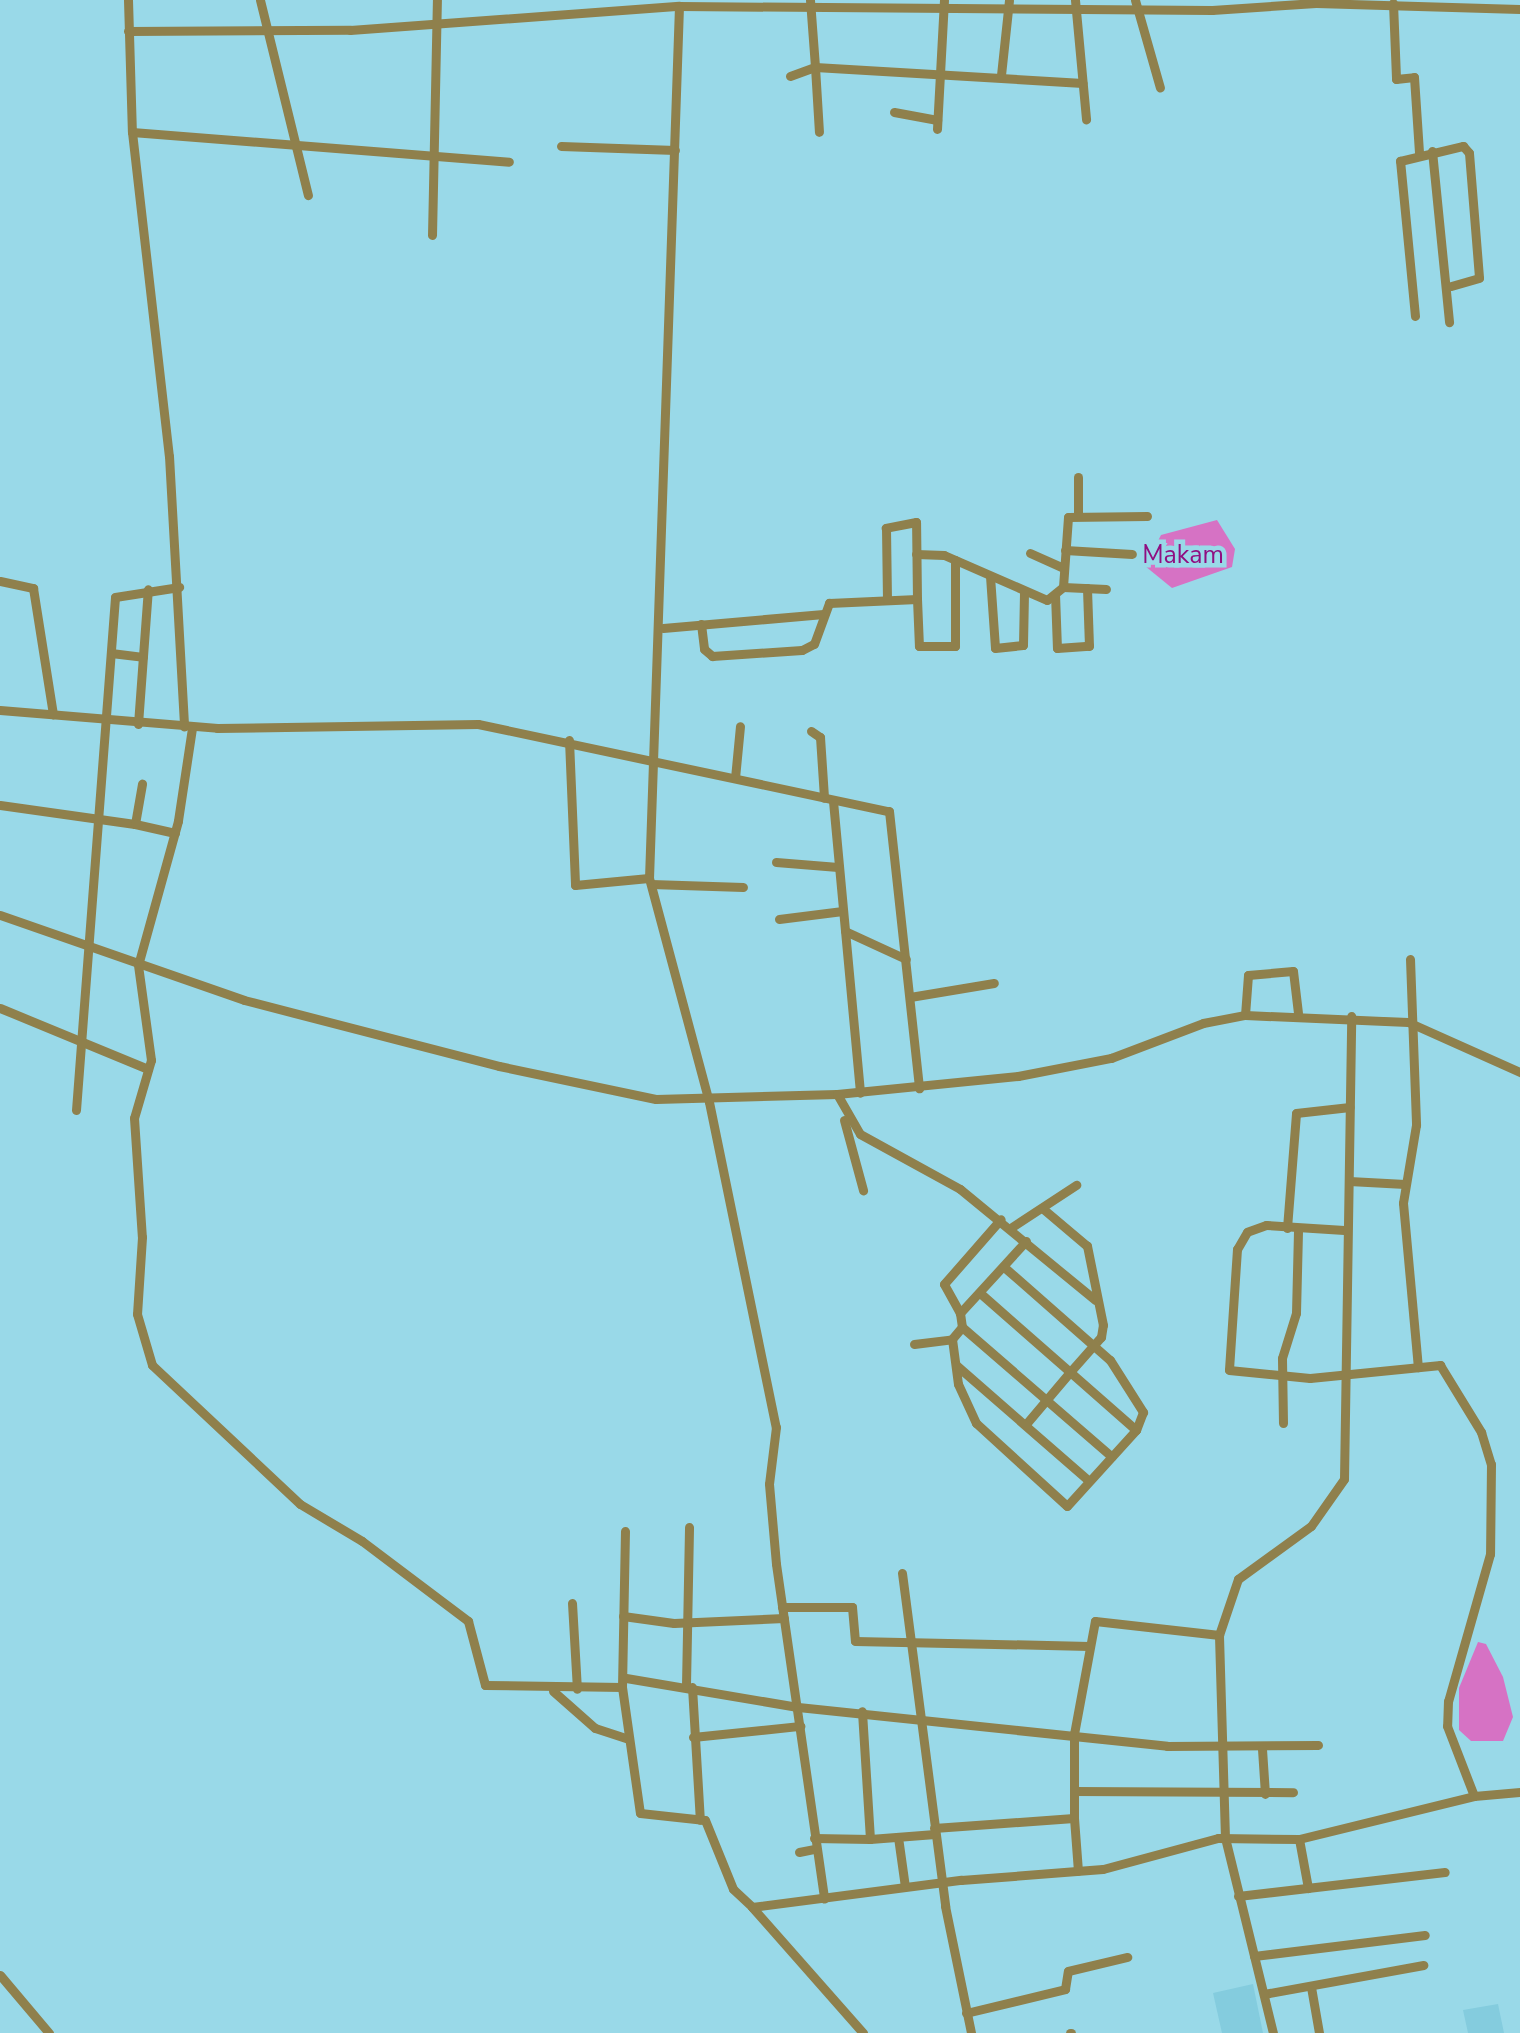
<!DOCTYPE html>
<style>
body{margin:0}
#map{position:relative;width:1520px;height:2033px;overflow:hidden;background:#99d9e8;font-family:"Nunito Sans",sans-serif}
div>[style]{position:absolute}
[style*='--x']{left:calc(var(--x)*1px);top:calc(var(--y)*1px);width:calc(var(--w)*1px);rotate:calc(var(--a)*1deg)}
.built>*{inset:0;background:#84ccde}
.green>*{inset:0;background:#d672c4}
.minor>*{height:9px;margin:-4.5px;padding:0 4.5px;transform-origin:4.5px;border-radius:4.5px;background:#8f804c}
span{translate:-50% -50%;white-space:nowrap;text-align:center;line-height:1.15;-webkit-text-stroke:9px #99d9e8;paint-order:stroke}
.park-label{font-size:25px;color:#900f81}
</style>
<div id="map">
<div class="built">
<div style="clip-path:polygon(1253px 1984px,1263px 2033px,1222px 2033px,1213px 1993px)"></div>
<div style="clip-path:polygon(1498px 2004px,1504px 2033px,1468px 2033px,1463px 2010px)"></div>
</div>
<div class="green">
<div style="clip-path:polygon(1217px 520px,1235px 549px,1232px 567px,1172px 588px,1145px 566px,1161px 535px)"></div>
<div style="clip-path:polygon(1478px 1642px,1486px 1644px,1503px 1677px,1513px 1717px,1503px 1741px,1471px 1741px,1459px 1730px,1459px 1688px)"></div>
</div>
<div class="minor">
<div style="--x:128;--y:0;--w:132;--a:88.3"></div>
<div style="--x:132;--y:132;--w:326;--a:83.5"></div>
<div style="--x:169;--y:456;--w:271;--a:86.8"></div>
<div style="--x:260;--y:0;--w:201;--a:76.2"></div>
<div style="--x:810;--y:0;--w:67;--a:85.7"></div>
<div style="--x:815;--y:67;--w:268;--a:3.4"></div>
<div style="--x:1075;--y:0;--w:120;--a:84.7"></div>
<div style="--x:1135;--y:0;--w:91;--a:74.1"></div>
<div style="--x:1393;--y:3;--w:76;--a:87.7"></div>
<div style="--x:1396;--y:79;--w:18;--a:-6"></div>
<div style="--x:1414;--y:77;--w:76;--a:86.2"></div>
<div style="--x:679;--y:6;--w:873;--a:91.97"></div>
<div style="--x:649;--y:878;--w:232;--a:75"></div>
<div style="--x:709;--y:1102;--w:332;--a:78.4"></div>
<div style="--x:776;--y:1427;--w:57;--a:97"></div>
<div style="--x:769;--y:1484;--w:80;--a:85"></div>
<div style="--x:776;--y:1564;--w:338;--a:81.8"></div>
<div style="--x:128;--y:31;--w:222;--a:-0.3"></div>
<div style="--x:350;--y:30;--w:330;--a:-4.2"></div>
<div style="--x:679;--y:6;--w:533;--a:0.43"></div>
<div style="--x:1212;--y:10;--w:104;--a:-3.9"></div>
<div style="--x:1316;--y:3;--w:204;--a:1.7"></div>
<div style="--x:1001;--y:75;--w:75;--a:-83.9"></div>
<div style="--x:790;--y:76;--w:27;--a:-20"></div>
<div style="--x:815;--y:67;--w:65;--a:86.5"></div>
<div style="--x:894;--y:112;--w:44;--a:10.5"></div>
<div style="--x:937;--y:129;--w:129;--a:-86.9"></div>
<div style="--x:132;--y:132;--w:378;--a:4.5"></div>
<div style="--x:561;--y:146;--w:114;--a:2"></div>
<div style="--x:1432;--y:151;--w:172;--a:84.3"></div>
<div style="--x:432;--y:235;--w:235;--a:-88.8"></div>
<div style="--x:1415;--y:316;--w:156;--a:-95.5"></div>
<div style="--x:1400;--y:161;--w:65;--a:-13.4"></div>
<div style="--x:1463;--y:146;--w:9;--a:49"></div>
<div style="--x:1469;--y:153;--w:125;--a:85.4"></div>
<div style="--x:1479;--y:278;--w:29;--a:164"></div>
<div style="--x:1078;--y:477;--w:38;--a:90"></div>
<div style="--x:1065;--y:550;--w:67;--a:3.4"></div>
<div style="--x:1030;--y:553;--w:37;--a:24"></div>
<div style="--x:916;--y:554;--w:28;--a:2"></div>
<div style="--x:944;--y:555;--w:112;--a:23.6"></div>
<div style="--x:1047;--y:600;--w:21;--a:-39"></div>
<div style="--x:1063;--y:587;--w:70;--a:-85.9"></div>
<div style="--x:1068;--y:517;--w:79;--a:-0.7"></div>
<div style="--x:990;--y:576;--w:72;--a:86"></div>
<div style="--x:995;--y:648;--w:28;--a:-6"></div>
<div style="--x:1023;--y:645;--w:53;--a:-88.9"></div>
<div style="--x:0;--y:581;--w:34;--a:12"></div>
<div style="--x:33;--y:588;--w:128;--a:81"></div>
<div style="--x:1063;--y:587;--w:43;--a:2.7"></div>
<div style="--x:1055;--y:594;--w:54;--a:87.9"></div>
<div style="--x:1057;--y:648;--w:32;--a:-4"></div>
<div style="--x:1089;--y:646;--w:58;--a:-92"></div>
<div style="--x:917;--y:599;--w:47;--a:87.6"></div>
<div style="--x:919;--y:646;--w:36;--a:0"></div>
<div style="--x:955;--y:646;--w:86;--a:-90"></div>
<div style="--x:701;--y:624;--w:25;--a:83"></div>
<div style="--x:704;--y:649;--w:11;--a:41"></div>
<div style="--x:712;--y:656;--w:90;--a:-3.8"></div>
<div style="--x:802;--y:650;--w:13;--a:-27"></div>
<div style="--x:814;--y:644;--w:44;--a:-69.9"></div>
<div style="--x:829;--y:603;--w:88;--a:-2.6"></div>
<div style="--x:917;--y:599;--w:77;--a:-90.7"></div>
<div style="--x:916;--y:522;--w:31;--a:169"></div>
<div style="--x:886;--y:528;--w:71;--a:89.2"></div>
<div style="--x:663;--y:628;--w:161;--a:-5"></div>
<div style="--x:111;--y:653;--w:32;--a:7"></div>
<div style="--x:0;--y:710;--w:218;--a:4.7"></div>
<div style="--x:217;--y:728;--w:261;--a:-0.9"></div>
<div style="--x:478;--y:724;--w:420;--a:12"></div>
<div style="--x:889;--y:811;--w:279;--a:83.8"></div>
<div style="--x:138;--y:724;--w:135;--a:-85.8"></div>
<div style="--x:192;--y:728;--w:94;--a:98.6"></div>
<div style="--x:178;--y:821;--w:149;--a:105.5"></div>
<div style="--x:138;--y:965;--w:96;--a:82.2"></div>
<div style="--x:151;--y:1060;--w:60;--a:106.3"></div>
<div style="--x:134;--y:1118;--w:119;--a:86.2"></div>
<div style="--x:142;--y:1237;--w:77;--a:93.7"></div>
<div style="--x:137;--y:1314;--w:53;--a:73.6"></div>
<div style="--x:152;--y:1365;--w:203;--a:43.2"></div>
<div style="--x:300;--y:1504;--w:72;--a:30.8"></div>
<div style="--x:362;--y:1541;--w:133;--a:37"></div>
<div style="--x:468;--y:1621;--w:66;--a:75.1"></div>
<div style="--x:485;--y:1685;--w:137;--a:0.8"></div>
<div style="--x:622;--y:1687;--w:156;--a:-88.9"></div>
<div style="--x:811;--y:731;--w:11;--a:34"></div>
<div style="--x:820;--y:737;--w:61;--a:86.2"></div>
<div style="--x:569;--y:740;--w:145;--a:87.6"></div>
<div style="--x:575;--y:885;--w:74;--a:-5.4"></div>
<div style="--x:735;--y:778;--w:52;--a:-84.5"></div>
<div style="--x:833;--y:801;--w:293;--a:84.7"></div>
<div style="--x:0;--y:805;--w:136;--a:8"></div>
<div style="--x:135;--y:824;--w:41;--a:-80.1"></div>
<div style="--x:135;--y:824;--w:41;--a:12.7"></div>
<div style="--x:776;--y:862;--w:62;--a:4.6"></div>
<div style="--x:651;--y:884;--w:92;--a:1.9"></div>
<div style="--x:0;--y:915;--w:258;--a:19.2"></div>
<div style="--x:244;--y:1000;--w:263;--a:14.5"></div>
<div style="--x:499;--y:1066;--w:160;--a:11.9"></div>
<div style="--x:656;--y:1099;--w:181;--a:-1.6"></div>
<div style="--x:837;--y:1094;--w:182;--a:-5.7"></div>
<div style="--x:1018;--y:1076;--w:95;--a:-11"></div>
<div style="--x:1111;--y:1058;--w:98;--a:-20.8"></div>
<div style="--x:1203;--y:1023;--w:43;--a:-10.8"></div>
<div style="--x:1245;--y:1015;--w:163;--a:2.5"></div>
<div style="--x:1408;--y:1022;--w:123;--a:24.1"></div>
<div style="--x:779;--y:919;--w:64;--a:-7.1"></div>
<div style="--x:845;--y:931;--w:67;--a:24.7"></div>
<div style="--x:1410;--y:959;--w:166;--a:87.9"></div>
<div style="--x:1416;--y:1125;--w:79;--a:99.5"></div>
<div style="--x:1403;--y:1203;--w:165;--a:84.8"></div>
<div style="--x:910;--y:997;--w:85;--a:-9.5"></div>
<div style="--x:0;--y:1008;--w:160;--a:22.4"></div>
<div style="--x:1245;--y:1015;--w:40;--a:-85.7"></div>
<div style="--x:1248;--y:975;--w:45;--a:-5.1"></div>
<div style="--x:1293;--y:971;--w:42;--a:83.2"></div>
<div style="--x:837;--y:1094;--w:46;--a:60.1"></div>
<div style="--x:860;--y:1134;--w:114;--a:28.8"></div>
<div style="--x:960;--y:1189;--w:175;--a:39.4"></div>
<div style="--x:76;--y:1110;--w:514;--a:-85.65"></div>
<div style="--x:115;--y:597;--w:65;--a:-8.9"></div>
<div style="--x:844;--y:1120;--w:73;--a:74.8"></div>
<div style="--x:1349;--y:1181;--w:56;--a:3.1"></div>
<div style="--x:1012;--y:1227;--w:77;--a:-33.3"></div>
<div style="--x:1287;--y:1228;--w:115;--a:-85.5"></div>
<div style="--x:1296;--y:1113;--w:54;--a:-6.3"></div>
<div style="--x:1344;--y:1230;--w:78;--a:-176.3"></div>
<div style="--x:1266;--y:1225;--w:20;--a:160"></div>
<div style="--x:1247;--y:1232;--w:20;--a:120"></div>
<div style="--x:1237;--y:1249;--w:121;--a:93.8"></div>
<div style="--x:1229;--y:1370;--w:81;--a:5.6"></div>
<div style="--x:1310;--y:1378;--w:131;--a:-5.7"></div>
<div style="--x:1440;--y:1365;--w:79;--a:58.5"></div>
<div style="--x:1481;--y:1432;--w:34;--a:73"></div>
<div style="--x:1491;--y:1464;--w:90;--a:90.6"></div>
<div style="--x:1490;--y:1554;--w:153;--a:105.9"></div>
<div style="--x:1448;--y:1701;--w:25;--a:92"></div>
<div style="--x:1447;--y:1726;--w:75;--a:68.9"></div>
<div style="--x:1026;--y:1241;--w:98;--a:132.5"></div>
<div style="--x:960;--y:1313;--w:14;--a:82"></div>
<div style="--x:962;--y:1327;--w:16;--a:130"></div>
<div style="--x:952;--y:1339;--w:45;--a:82.4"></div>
<div style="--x:958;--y:1384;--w:43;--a:65.2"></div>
<div style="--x:976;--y:1423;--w:123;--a:42.4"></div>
<div style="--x:1067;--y:1506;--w:103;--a:-47.8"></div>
<div style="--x:1136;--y:1430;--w:88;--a:-138.7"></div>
<div style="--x:1070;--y:1372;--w:47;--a:-48.5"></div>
<div style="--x:1101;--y:1337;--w:12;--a:-81"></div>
<div style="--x:1103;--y:1325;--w:81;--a:-101.4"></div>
<div style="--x:1087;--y:1246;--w:59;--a:-139.8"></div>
<div style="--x:1004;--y:1267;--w:141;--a:41.3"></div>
<div style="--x:1110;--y:1360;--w:62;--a:57.6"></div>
<div style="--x:1143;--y:1412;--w:19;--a:111"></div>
<div style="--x:980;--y:1293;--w:120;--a:41.3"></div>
<div style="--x:1070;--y:1372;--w:68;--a:130.2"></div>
<div style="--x:960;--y:1313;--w:33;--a:-119"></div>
<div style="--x:944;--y:1284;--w:86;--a:-48.8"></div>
<div style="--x:962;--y:1327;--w:198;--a:40.9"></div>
<div style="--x:914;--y:1344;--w:38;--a:-7"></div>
<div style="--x:956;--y:1365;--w:176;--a:41.1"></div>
<div style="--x:1283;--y:1423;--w:65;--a:-90.9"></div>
<div style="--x:1282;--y:1358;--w:47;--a:-72.7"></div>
<div style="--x:1296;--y:1313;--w:83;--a:-88.6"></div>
<div style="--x:902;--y:1573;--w:336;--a:82.6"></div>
<div style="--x:945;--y:1906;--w:130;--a:78.4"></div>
<div style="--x:572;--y:1603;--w:86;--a:86.7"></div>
<div style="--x:782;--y:1607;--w:70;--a:0"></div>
<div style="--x:852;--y:1607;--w:34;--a:85"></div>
<div style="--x:855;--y:1641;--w:234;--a:1.2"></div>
<div style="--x:623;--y:1616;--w:51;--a:7.8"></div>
<div style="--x:674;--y:1623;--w:110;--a:-2.6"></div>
<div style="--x:626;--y:1678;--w:174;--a:9.6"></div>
<div style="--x:798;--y:1707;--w:371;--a:6"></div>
<div style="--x:1167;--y:1746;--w:151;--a:-0.4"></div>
<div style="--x:686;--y:1685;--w:158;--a:-88.9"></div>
<div style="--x:622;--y:1687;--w:127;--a:81.9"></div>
<div style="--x:640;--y:1813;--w:65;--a:6.1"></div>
<div style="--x:705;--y:1820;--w:74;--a:67.9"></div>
<div style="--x:733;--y:1889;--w:26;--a:43"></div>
<div style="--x:752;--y:1907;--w:211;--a:-7.4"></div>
<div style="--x:961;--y:1880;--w:142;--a:-4.4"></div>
<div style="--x:1103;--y:1869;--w:119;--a:-15.1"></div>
<div style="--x:1218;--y:1838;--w:81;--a:0.7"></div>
<div style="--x:1299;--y:1839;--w:180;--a:-13.8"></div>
<div style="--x:1474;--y:1796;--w:46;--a:-5"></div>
<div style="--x:692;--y:1687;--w:133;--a:86.6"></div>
<div style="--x:553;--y:1691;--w:56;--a:41.4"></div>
<div style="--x:595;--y:1728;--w:33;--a:18"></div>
<div style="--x:693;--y:1737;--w:108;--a:-5.9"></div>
<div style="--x:1262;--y:1749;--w:45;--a:86.2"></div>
<div style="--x:1074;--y:1791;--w:219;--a:0.3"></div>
<div style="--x:1074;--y:1818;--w:53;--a:85.7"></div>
<div style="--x:934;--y:1828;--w:140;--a:-4.1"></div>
<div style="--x:1074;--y:1818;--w:84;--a:-90"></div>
<div style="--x:1074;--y:1734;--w:115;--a:-79.5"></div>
<div style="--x:1095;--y:1621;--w:125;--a:6.4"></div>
<div style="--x:898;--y:1837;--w:50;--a:82"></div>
<div style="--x:814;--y:1838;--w:56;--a:1"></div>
<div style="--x:870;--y:1839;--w:128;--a:-93.6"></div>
<div style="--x:870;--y:1839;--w:65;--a:-4.4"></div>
<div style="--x:1299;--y:1839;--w:50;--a:79.6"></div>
<div style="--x:799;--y:1852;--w:16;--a:-11"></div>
<div style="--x:1238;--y:1896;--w:208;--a:-6.6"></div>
<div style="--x:752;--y:1907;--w:168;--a:48.6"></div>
<div style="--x:1254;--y:1956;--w:172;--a:-7"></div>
<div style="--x:0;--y:1975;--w:76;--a:49.8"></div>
<div style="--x:1311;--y:1987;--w:47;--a:80.1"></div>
<div style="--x:1264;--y:1994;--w:162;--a:-10.3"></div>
<div style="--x:966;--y:2013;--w:102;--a:-13.6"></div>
<div style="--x:1065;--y:1989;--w:18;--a:-81"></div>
<div style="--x:1068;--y:1971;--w:61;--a:-13.3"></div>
<div style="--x:1070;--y:2033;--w:1;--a:0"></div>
<div style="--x:1273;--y:2033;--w:201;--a:-103.8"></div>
<div style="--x:1225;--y:1838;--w:203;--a:-91.7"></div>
<div style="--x:1219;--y:1635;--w:59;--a:-71.3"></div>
<div style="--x:1238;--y:1579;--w:90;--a:-36"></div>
<div style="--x:1311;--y:1526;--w:57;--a:-54.9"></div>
<div style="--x:1344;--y:1479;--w:463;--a:-89.1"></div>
</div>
<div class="park-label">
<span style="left:1183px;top:555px">Makam</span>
</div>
</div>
